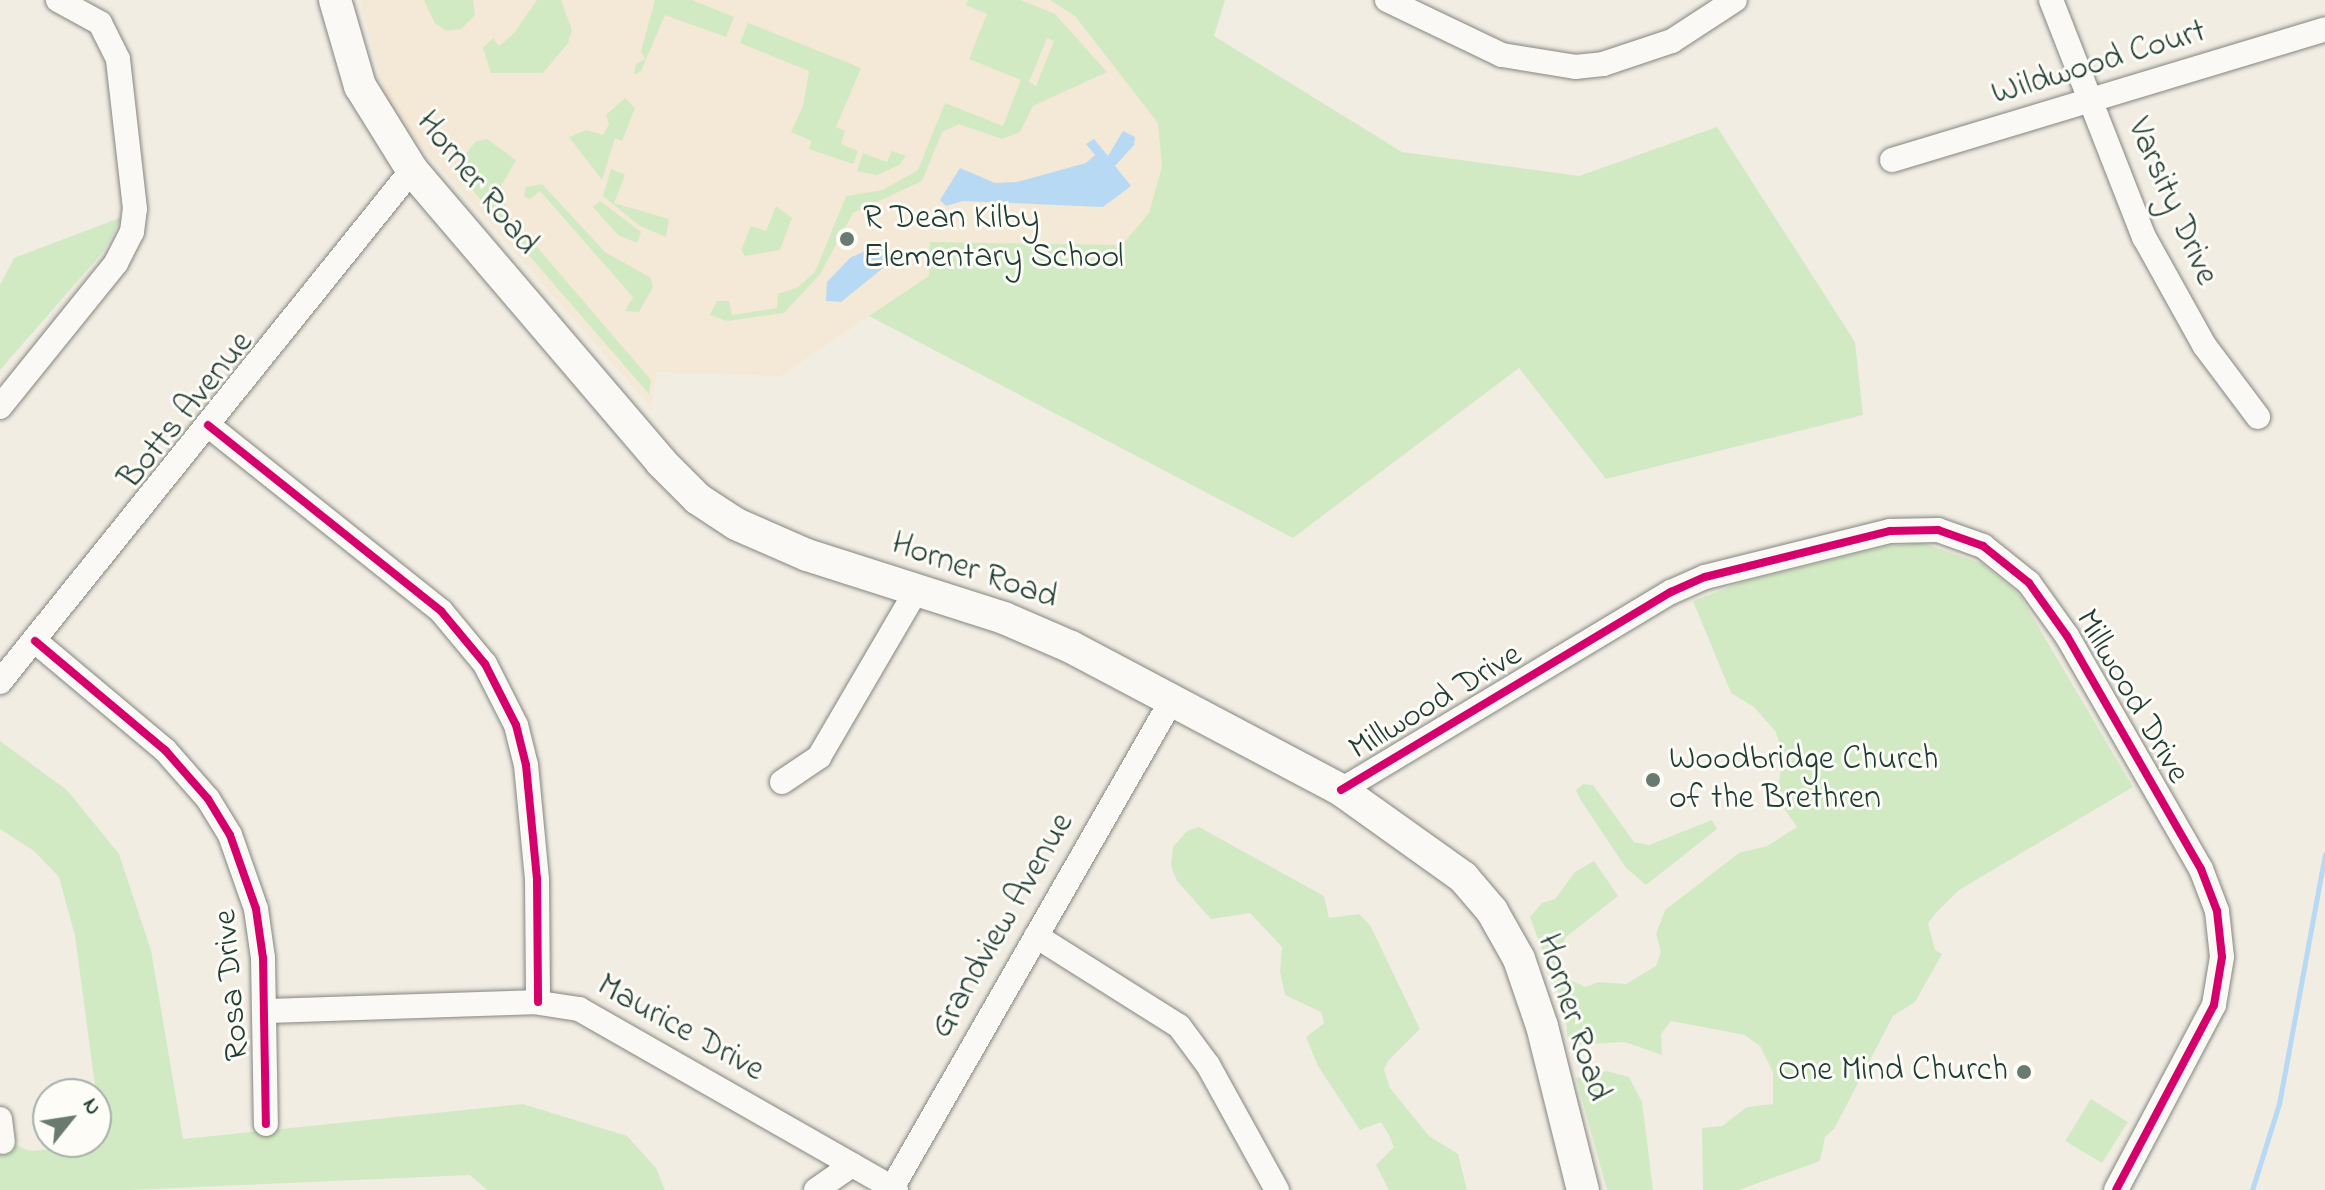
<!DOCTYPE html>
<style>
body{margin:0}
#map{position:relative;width:2325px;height:1190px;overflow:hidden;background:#f2ede3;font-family:"Indie Flower",sans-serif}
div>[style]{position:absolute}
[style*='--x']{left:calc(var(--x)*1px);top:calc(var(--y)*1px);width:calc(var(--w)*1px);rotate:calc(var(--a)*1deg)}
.built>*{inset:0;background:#f4e8d6}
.green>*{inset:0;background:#d2eac3}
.water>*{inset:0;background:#b7d9f4}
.stream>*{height:5px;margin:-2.5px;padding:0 2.5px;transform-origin:2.5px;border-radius:2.5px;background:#b7d9f4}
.roads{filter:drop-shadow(0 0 2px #838781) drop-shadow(0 0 2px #838781)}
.minor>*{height:24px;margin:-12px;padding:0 12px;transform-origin:12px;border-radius:12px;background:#faf9f6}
.major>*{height:32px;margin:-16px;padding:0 16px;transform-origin:16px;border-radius:16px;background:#faf9f6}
.cycleway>*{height:8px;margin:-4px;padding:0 4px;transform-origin:4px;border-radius:4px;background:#d6006c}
.dots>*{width:22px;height:22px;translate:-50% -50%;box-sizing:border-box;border:4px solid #fdfcf7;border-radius:50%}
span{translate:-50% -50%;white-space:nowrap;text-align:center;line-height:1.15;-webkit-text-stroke:6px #fdfcf7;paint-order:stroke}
.street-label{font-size:34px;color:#1f3d34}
.poi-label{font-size:34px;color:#1f3d34}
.left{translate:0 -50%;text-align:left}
.right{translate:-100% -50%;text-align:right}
.north{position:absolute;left:32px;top:1078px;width:80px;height:80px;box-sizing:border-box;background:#fdfcf7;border:2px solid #a4b0a9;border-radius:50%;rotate:60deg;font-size:22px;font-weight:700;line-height:32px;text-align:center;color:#1f3d34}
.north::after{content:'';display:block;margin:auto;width:28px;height:36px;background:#697b71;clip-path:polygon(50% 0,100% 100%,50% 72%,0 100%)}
</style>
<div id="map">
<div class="built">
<div style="clip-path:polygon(360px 0,1225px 0,1196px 84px,1190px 281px,929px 276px,780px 376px,657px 372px,651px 407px,401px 123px,386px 99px)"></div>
</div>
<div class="green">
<div style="clip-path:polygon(424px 0,473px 0,475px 15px,461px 29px,446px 31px,435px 23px)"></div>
<div style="clip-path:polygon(537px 0,561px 0,572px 30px,568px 43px,543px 73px,491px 73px,483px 48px,493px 38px,499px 46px,514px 33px)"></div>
<div style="clip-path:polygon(655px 0,692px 0,734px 17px,726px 37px,665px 15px,641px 71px,634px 75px,636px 64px,645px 59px,641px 51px)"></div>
<div style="clip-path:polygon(evenodd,968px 0,1021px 0,1055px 14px,1107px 72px,1033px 106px,1020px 132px,1002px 139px,959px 124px,942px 132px,922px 181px,853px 213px,820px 274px,784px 313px,727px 321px,710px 315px,717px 301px,729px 301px,732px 315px,777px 308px,778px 294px,798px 287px,815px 272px,846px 196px,883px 190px,918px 170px,945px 103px,1003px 126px,1021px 80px,969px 59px,987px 14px,966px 5px,968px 0,1047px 38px,1054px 41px,1036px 86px,1029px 82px,1047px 38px)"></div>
<div style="clip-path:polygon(1050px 0,1225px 0,1214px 36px,1402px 152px,1579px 176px,1717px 127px,1855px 342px,1863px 415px,1606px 479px,1519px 368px,1293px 538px,869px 316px,929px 276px,930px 242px,1122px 245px,1149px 213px,1162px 167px,1158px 123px,1075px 16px)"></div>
<div style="clip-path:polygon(748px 23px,861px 68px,836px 127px,845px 131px,841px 144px,858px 151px,853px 164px,809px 149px,812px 141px,791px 132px,803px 106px,809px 71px,740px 43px)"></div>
<div style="clip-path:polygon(625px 98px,635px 108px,622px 141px,615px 138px,602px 180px,569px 137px,586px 130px,603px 135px,609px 124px,606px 115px)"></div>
<div style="clip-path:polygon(487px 139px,516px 160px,501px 186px,507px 212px,651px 380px,649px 394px,468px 185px,466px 154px,475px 142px)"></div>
<div style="clip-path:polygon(892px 151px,906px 156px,899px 165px,877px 175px,857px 171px,863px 153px,887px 162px)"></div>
<div style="clip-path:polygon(611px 169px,625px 175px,614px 203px,669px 219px,666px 237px,640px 226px,603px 196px)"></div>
<div style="clip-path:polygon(542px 184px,605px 252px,651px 278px,653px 287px,639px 312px,625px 311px,633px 297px,540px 191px,530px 199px,524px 197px,526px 187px)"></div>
<div style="clip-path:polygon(600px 201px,641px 232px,637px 243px,618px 235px,593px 207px)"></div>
<div style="clip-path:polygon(776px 206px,792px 218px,780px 250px,745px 256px,741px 250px,751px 226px,766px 231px)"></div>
<div style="clip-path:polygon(122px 217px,103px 252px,0 370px,0 285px,14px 258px)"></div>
<div style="clip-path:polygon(1923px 543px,1983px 564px,2019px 594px,2133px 787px,1959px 890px,1936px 913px,1928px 923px,1935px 950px,1942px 954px,1915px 1002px,1893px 1016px,1834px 1129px,1825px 1137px,1820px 1161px,1739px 1190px,1703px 1190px,1702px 1128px,1722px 1126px,1747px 1107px,1773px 1104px,1773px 1072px,1760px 1046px,1745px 1035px,1671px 1021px,1661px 1034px,1662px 1055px,1625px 1042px,1576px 1045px,1568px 1039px,1564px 1009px,1530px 917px,1542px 903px,1555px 899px,1575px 872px,1594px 861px,1618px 896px,1566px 937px,1557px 954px,1559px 966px,1570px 980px,1585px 987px,1599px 982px,1626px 984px,1656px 966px,1661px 952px,1656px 934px,1665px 910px,1739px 853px,1767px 846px,1797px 827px,1785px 810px,1779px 784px,1782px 753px,1776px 732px,1754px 707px,1731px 693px,1693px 601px,1743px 582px,1887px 546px)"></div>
<div style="clip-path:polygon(0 741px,67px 790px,119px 854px,151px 950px,183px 1139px,523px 1104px,627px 1136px,656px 1168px,665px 1190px,487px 1190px,470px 1175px,131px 1190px,0 1190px,0 1138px,30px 1151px,103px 1145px,75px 936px,59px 877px,34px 851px,0 829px)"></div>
<div style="clip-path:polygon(1583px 784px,1593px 785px,1634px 842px,1649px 845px,1712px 820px,1717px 829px,1646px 885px,1626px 868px,1580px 799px,1576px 790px)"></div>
<div style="clip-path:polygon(1199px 827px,1324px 896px,1329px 918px,1359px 914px,1370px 925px,1420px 1029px,1388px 1061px,1384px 1070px,1390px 1088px,1429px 1136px,1458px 1154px,1467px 1190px,1389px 1190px,1376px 1165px,1394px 1147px,1389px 1135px,1381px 1122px,1360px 1130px,1318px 1066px,1306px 1037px,1324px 1023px,1321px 1012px,1285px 995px,1280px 972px,1282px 947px,1250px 913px,1211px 919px,1177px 881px,1171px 866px,1173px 847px,1187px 831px)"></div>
<div style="clip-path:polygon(1607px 1071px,1629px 1077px,1642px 1102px,1653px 1190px,1607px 1190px,1576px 1078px)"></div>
<div style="clip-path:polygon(2091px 1099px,2128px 1122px,2102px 1163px,2065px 1141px)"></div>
</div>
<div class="water">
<div style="clip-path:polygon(1123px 131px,1135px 137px,1134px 145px,1115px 166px,1131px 186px,1103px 207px,963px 201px,946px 206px,940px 200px,960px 168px,995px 183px,1017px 182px,1086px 163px,1095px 155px,1086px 144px,1094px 139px,1108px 156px)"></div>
<div style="clip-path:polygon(878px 245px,889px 256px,888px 264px,841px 302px,826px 301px,827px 282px,850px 258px)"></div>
</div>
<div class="stream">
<div style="--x:2252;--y:1190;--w:90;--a:-72.6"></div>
<div style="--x:2279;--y:1104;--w:254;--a:-79.6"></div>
</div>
<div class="roads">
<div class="minor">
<div style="--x:1387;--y:0;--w:127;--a:25.6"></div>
<div style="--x:1502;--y:55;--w:74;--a:9.3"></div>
<div style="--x:1575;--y:67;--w:28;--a:-6"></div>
<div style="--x:1603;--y:64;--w:73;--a:-18.4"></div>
<div style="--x:1672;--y:41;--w:75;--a:-33.1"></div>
<div style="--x:2051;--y:0;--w:255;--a:68.6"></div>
<div style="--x:2144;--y:237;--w:124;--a:60.9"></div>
<div style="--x:2204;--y:345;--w:90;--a:53.1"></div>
<div style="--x:1892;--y:160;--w:452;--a:-16.8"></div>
<div style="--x:0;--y:407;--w:185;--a:-51.1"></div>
<div style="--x:116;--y:263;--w:35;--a:-63"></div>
<div style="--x:132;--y:232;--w:23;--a:-83"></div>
<div style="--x:135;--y:209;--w:151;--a:-96.5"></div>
<div style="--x:118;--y:59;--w:40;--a:-116.6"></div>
<div style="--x:100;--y:23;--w:48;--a:-151.3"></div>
<div style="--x:208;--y:425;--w:298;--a:38.6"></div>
<div style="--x:441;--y:611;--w:69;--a:50.3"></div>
<div style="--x:485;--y:664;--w:68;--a:63.1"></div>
<div style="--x:516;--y:725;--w:41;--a:76"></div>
<div style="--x:526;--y:765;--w:115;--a:84.5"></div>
<div style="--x:537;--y:879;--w:123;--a:89.5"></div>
<div style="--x:35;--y:641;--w:170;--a:40"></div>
<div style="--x:165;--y:750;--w:65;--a:48.7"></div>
<div style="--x:208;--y:799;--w:42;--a:58.6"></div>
<div style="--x:230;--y:835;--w:78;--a:70.6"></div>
<div style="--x:256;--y:909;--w:49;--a:81.9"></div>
<div style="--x:263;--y:958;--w:166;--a:89"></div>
<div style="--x:0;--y:682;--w:657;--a:-51.18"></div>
<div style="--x:782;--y:782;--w:45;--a:-34"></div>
<div style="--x:819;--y:757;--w:192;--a:-59.7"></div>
<div style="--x:1341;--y:790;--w:385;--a:-31"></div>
<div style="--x:1671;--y:592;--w:37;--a:-24"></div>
<div style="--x:1705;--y:577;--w:191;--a:-14"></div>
<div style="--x:1890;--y:531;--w:48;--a:-1.2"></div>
<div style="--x:1938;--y:530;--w:48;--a:19.6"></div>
<div style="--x:1983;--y:546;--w:59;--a:38.8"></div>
<div style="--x:2029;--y:583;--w:65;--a:54.4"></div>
<div style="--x:2067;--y:636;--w:269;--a:60.1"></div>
<div style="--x:2201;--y:869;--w:45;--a:69.1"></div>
<div style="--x:2217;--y:911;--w:46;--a:83.8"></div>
<div style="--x:2222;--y:957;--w:49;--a:99.5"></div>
<div style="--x:2214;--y:1005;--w:209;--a:117.9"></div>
<div style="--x:1036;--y:936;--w:169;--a:32.2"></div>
<div style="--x:1179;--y:1026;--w:49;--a:53.4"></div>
<div style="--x:1208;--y:1065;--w:143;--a:61.1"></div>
<div style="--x:268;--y:1011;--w:265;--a:-1.9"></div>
<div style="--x:533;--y:1002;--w:47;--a:8.7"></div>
<div style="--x:579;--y:1009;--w:365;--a:29.7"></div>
<div style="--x:0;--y:1119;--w:23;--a:83"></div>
<div style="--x:892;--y:1188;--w:565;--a:-60.17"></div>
<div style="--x:816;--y:1190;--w:44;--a:-34.8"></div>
</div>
<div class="major">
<div style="--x:335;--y:0;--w:90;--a:73.8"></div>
<div style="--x:360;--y:86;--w:99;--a:58.2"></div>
<div style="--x:412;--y:170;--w:384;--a:49.5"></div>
<div style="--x:661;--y:462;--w:52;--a:45"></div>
<div style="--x:698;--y:499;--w:45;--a:33.3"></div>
<div style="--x:736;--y:524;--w:77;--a:23.6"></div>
<div style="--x:807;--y:555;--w:207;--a:17.7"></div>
<div style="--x:1004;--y:618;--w:73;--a:23.4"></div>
<div style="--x:1071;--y:647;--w:306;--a:27.9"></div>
<div style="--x:1341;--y:790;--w:150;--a:35.5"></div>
<div style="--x:1463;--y:877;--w:45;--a:49.5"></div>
<div style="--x:1492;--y:911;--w:55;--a:60.6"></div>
<div style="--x:1519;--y:959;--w:71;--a:71.1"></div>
<div style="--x:1542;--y:1026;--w:169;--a:76"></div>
</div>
</div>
<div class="cycleway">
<div style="--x:208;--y:425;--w:298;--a:38.6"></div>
<div style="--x:441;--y:611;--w:69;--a:50.3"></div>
<div style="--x:485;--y:664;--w:68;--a:63.1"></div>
<div style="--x:516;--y:725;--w:41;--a:76"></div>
<div style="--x:526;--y:765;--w:115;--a:84.5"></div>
<div style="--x:537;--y:879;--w:123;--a:89.5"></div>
<div style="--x:35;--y:641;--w:170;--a:40"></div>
<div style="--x:165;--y:750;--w:65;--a:48.7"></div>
<div style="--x:208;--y:799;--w:42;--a:58.6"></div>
<div style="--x:230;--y:835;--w:78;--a:70.6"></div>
<div style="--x:256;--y:909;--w:49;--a:81.9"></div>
<div style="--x:263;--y:958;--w:166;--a:89"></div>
<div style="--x:1341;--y:790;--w:385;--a:-31"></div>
<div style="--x:1671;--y:592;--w:37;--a:-24"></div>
<div style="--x:1705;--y:577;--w:191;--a:-14"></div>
<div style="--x:1890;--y:531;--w:48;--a:-1.2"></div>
<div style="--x:1938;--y:530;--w:48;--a:19.6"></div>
<div style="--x:1983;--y:546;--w:59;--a:38.8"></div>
<div style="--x:2029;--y:583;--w:65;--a:54.4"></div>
<div style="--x:2067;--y:636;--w:269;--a:60.1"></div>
<div style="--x:2201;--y:869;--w:45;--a:69.1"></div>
<div style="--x:2217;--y:911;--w:46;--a:83.8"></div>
<div style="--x:2222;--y:957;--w:49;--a:99.5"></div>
<div style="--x:2214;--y:1005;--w:209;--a:117.9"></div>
</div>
<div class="dots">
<div style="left:847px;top:239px;background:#697b71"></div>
<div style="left:1653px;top:780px;background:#697b71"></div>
<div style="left:2024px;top:1072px;background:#697b71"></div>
</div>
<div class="street-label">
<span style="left:2099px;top:64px;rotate:-17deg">Wildwood Court</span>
<span style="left:476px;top:184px;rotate:51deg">Horner Road</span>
<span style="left:2171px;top:202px;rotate:66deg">Varsity Drive</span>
<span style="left:187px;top:411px;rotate:-51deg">Botts Avenue</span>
<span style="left:974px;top:572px;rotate:19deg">Horner Road</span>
<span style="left:2131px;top:697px;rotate:60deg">Millwood Drive</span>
<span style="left:1436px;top:703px;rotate:-31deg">Millwood Drive</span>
<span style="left:1003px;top:926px;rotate:-60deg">Grandview Avenue</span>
<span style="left:233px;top:985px;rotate:-95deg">Rosa Drive</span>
<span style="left:1572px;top:1018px;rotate:72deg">Horner Road</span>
<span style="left:680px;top:1029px;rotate:29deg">Maurice Drive</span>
</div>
<div class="poi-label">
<span class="left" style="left:863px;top:239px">R Dean Kilby<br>Elementary School</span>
<span class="left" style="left:1669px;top:780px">Woodbridge Church<br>of the Brethren</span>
<span class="right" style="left:2008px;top:1072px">One Mind Church</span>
</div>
<div class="north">N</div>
</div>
